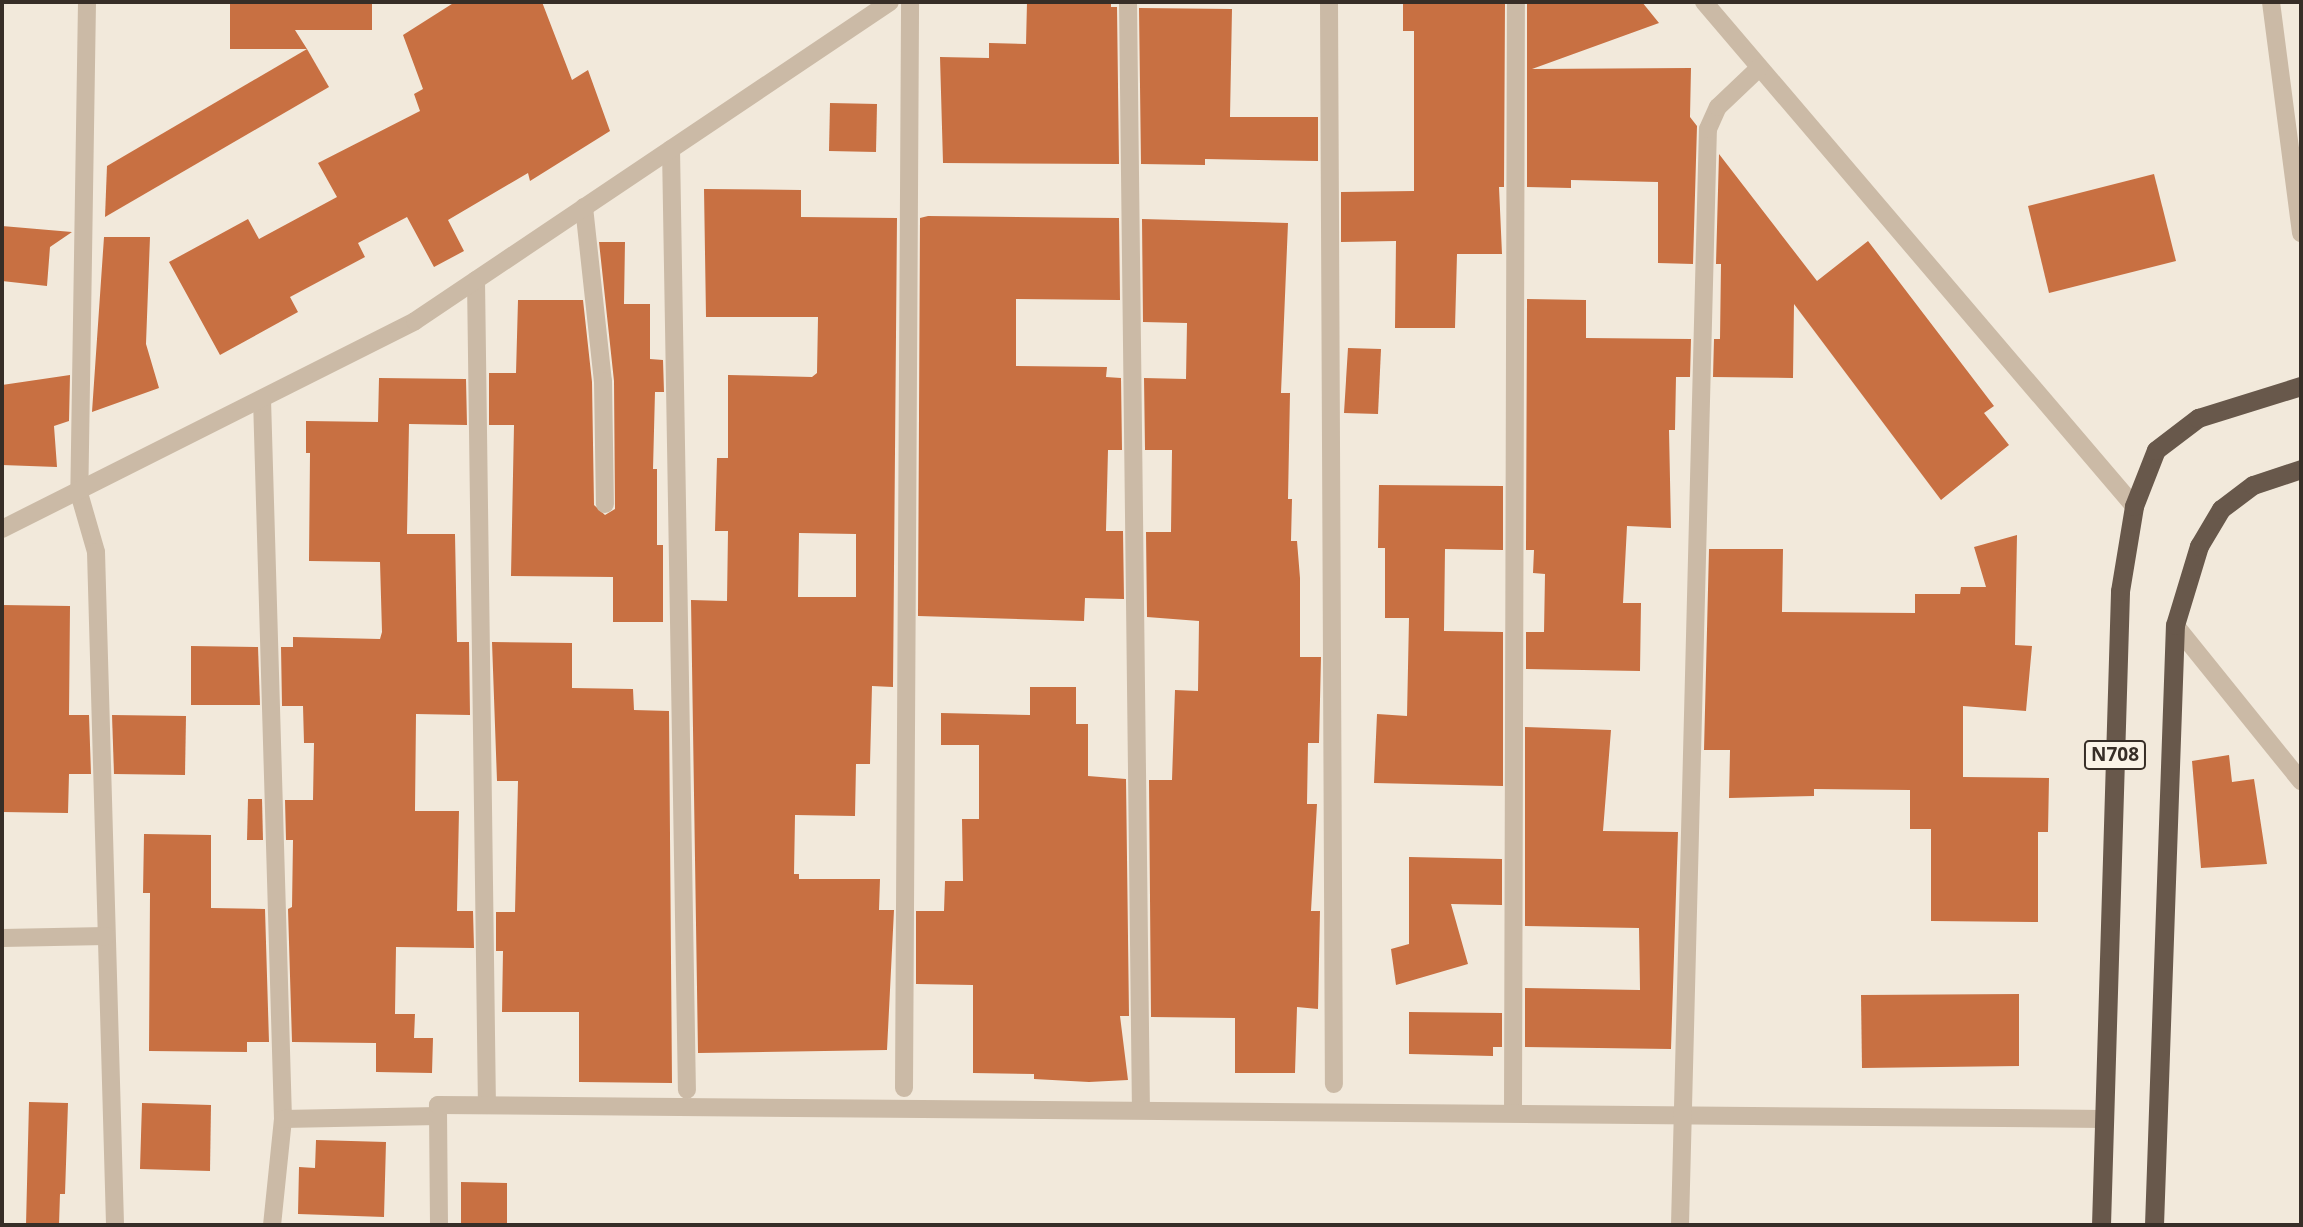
<!DOCTYPE html>
<style>
body{margin:0}
#map{position:relative;width:2303px;height:1227px;overflow:hidden;background:#f2e9db;font-family:"Noto Sans",sans-serif}
div>[style]{position:absolute}
[style*='--x']{left:calc(var(--x)*1px);top:calc(var(--y)*1px);width:calc(var(--w)*1px);rotate:calc(var(--a)*1deg)}
.building>*{inset:0;background:#c87042}
.minor>*{height:18px;margin:-9px;padding:0 9px;transform-origin:9px;border-radius:9px;background:#cbbaa6}
.trunk>*{height:19px;margin:-9.5px;padding:0 9.5px;transform-origin:9.5px;border-radius:9.5px;background:#68584b}
span{translate:-50% -50%;white-space:nowrap;text-align:center;line-height:1.15;-webkit-text-stroke:7px #faf3e7;paint-order:stroke}
.shield-label span{padding:2px 5px;background:#faf3e7;border:2px solid;border-radius:5px;-webkit-text-stroke-width:0}
.shield-label{font-size:19px;color:#372e27;font-weight:700}
.frame{position:absolute;inset:0;border:4px solid #372e27;pointer-events:none}
</style>
<div id="map">
<div class="building">
<div style="clip-path:polygon(230px 2px,372px 2px,372px 30px,295px 30px,307px 49px,230px 49px)"></div>
<div style="clip-path:polygon(455px 2px,542px 2px,572px 80px,588px 70px,610px 131px,530px 181px,528px 173px,448px 220px,464px 251px,434px 267px,407px 217px,358px 243px,365px 257px,290px 297px,298px 312px,220px 355px,169px 262px,248px 219px,259px 239px,337px 197px,318px 163px,420px 111px,414px 94px,423px 89px,403px 35px)"></div>
<div style="clip-path:polygon(1027px 2px,1111px 2px,1111px 7px,1117px 7px,1119px 164px,943px 163px,940px 57px,989px 58px,989px 43px,1026px 44px)"></div>
<div style="clip-path:polygon(1403px 2px,1505px 2px,1504px 187px,1499px 187px,1502px 254px,1457px 254px,1455px 328px,1395px 328px,1396px 241px,1341px 242px,1341px 192px,1414px 191px,1414px 31px,1403px 31px)"></div>
<div style="clip-path:polygon(1527px 2px,1642px 2px,1659px 23px,1532px 69px,1691px 68px,1690px 117px,1697px 126px,1693px 264px,1658px 263px,1658px 182px,1571px 180px,1571px 188px,1527px 187px)"></div>
<div style="clip-path:polygon(1139px 8px,1232px 9px,1230px 117px,1318px 117px,1318px 161px,1205px 159px,1205px 165px,1141px 164px)"></div>
<div style="clip-path:polygon(307px 49px,329px 87px,105px 217px,107px 166px)"></div>
<div style="clip-path:polygon(830px 103px,877px 104px,876px 152px,829px 151px)"></div>
<div style="clip-path:polygon(1719px 154px,1817px 281px,1868px 241px,1994px 406px,1984px 413px,2009px 445px,1941px 500px,1794px 304px,1793px 378px,1713px 377px,1714px 339px,1720px 339px,1721px 264px,1716px 264px)"></div>
<div style="clip-path:polygon(2154px 174px,2176px 261px,2049px 293px,2028px 206px)"></div>
<div style="clip-path:polygon(evenodd,704px 189px,801px 190px,801px 217px,897px 218px,893px 687px,872px 686px,870px 764px,856px 764px,855px 816px,795px 815px,794px 874px,799px 874px,799px 879px,880px 879px,879px 910px,894px 910px,887px 1050px,698px 1053px,691px 600px,727px 601px,728px 531px,715px 531px,717px 458px,728px 458px,728px 375px,812px 377px,817px 373px,818px 317px,706px 317px,704px 189px,799px 533px,856px 534px,856px 597px,798px 597px,799px 533px)"></div>
<div style="clip-path:polygon(928px 216px,1119px 218px,1120px 300px,1016px 299px,1016px 366px,1107px 367px,1106px 377px,1121px 378px,1122px 450px,1108px 450px,1106px 531px,1123px 531px,1124px 599px,1085px 598px,1084px 621px,918px 616px,920px 218px)"></div>
<div style="clip-path:polygon(1142px 219px,1288px 223px,1281px 393px,1290px 393px,1288px 499px,1292px 499px,1291px 541px,1297px 541px,1300px 578px,1300px 657px,1321px 657px,1319px 743px,1308px 743px,1307px 804px,1317px 804px,1311px 911px,1320px 911px,1318px 1009px,1297px 1007px,1295px 1073px,1235px 1073px,1235px 1018px,1151px 1017px,1149px 780px,1172px 780px,1175px 690px,1198px 691px,1199px 621px,1147px 617px,1146px 532px,1171px 532px,1172px 450px,1145px 450px,1144px 378px,1186px 379px,1187px 323px,1143px 322px)"></div>
<div style="clip-path:polygon(2px 226px,72px 232px,50px 247px,47px 286px,2px 281px)"></div>
<div style="clip-path:polygon(104px 237px,150px 237px,146px 344px,159px 388px,92px 412px)"></div>
<div style="clip-path:polygon(599px 242px,625px 242px,624px 304px,650px 304px,650px 359px,663px 360px,664px 392px,655px 392px,653px 469px,657px 469px,657px 545px,663px 545px,663px 622px,613px 622px,613px 577px,511px 576px,514px 425px,489px 425px,489px 373px,516px 373px,518px 300px,583px 300px,592px 382px,594px 505px,605px 515px,615px 509px,614px 381px)"></div>
<div style="clip-path:polygon(1527px 299px,1586px 300px,1586px 338px,1691px 339px,1690px 377px,1676px 377px,1675px 430px,1669px 430px,1671px 528px,1627px 526px,1623px 603px,1641px 603px,1640px 671px,1526px 669px,1526px 632px,1544px 632px,1545px 574px,1533px 573px,1534px 550px,1526px 550px)"></div>
<div style="clip-path:polygon(1348px 348px,1381px 349px,1378px 414px,1344px 413px)"></div>
<div style="clip-path:polygon(70px 375px,69px 421px,54px 426px,57px 467px,2px 465px,2px 385px)"></div>
<div style="clip-path:polygon(379px 378px,466px 379px,467px 425px,409px 424px,407px 534px,455px 534px,457px 642px,469px 642px,470px 715px,416px 714px,415px 811px,459px 811px,457px 911px,473px 911px,474px 948px,396px 947px,395px 1014px,415px 1014px,414px 1038px,433px 1038px,432px 1073px,376px 1072px,376px 1043px,292px 1042px,288px 909px,292px 907px,293px 840px,286px 840px,285px 800px,313px 800px,314px 743px,304px 743px,303px 706px,282px 706px,281px 647px,293px 647px,293px 637px,380px 639px,382px 632px,380px 562px,309px 561px,310px 453px,306px 453px,306px 421px,378px 422px)"></div>
<div style="clip-path:polygon(1379px 485px,1503px 486px,1503px 550px,1445px 549px,1444px 631px,1503px 632px,1503px 786px,1374px 783px,1377px 714px,1407px 716px,1409px 618px,1385px 618px,1385px 548px,1378px 548px)"></div>
<div style="clip-path:polygon(2017px 535px,2015px 645px,2032px 646px,2026px 711px,1963px 706px,1963px 777px,2049px 778px,2048px 832px,2038px 832px,2038px 922px,1931px 921px,1931px 829px,1910px 829px,1910px 790px,1814px 789px,1814px 796px,1729px 798px,1730px 750px,1704px 750px,1709px 549px,1783px 549px,1782px 612px,1915px 613px,1915px 594px,1960px 594px,1961px 587px,1986px 587px,1974px 547px)"></div>
<div style="clip-path:polygon(2px 605px,70px 606px,69px 715px,89px 715px,91px 774px,69px 774px,68px 813px,2px 812px)"></div>
<div style="clip-path:polygon(492px 642px,572px 643px,572px 688px,633px 689px,634px 710px,669px 711px,672px 1083px,579px 1082px,579px 1012px,502px 1012px,503px 951px,496px 951px,496px 912px,515px 912px,518px 781px,497px 781px)"></div>
<div style="clip-path:polygon(191px 646px,258px 647px,260px 705px,191px 705px)"></div>
<div style="clip-path:polygon(1030px 687px,1076px 687px,1076px 724px,1088px 724px,1088px 776px,1126px 779px,1129px 1016px,1120px 1016px,1128px 1080px,1089px 1082px,1034px 1079px,1034px 1074px,973px 1073px,973px 985px,916px 984px,916px 911px,944px 911px,945px 881px,963px 881px,962px 819px,979px 819px,979px 745px,941px 745px,941px 713px,1030px 715px)"></div>
<div style="clip-path:polygon(112px 715px,186px 716px,185px 775px,114px 774px)"></div>
<div style="clip-path:polygon(1525px 727px,1611px 730px,1603px 831px,1678px 832px,1671px 1049px,1525px 1047px,1525px 988px,1640px 990px,1639px 928px,1525px 926px)"></div>
<div style="clip-path:polygon(2229px 755px,2232px 782px,2254px 779px,2267px 864px,2201px 868px,2192px 761px)"></div>
<div style="clip-path:polygon(248px 799px,262px 799px,263px 840px,247px 840px)"></div>
<div style="clip-path:polygon(144px 834px,211px 835px,211px 908px,265px 909px,269px 1042px,247px 1042px,247px 1052px,149px 1051px,150px 893px,143px 893px)"></div>
<div style="clip-path:polygon(1409px 857px,1502px 859px,1502px 905px,1451px 904px,1468px 964px,1396px 985px,1391px 949px,1409px 944px)"></div>
<div style="clip-path:polygon(2019px 994px,2019px 1066px,1862px 1068px,1861px 995px)"></div>
<div style="clip-path:polygon(1409px 1012px,1502px 1013px,1502px 1047px,1493px 1047px,1493px 1056px,1409px 1054px)"></div>
<div style="clip-path:polygon(29px 1102px,68px 1103px,65px 1194px,60px 1194px,59px 1225px,26px 1225px)"></div>
<div style="clip-path:polygon(142px 1103px,211px 1105px,210px 1171px,140px 1169px)"></div>
<div style="clip-path:polygon(316px 1140px,386px 1142px,384px 1217px,298px 1214px,299px 1167px,315px 1168px)"></div>
<div style="clip-path:polygon(461px 1182px,507px 1183px,507px 1225px,461px 1225px)"></div>
</div>
<div class="minor">
<div style="--x:87;--y:2;--w:491;--a:90.9"></div>
<div style="--x:79;--y:493;--w:61;--a:73.9"></div>
<div style="--x:96;--y:552;--w:673;--a:88.38"></div>
<div style="--x:1128;--y:2;--w:1107;--a:89.33"></div>
<div style="--x:1329;--y:2;--w:1082;--a:89.74"></div>
<div style="--x:1704;--y:2;--w:663;--a:49.53"></div>
<div style="--x:2271;--y:2;--w:233;--a:82.6"></div>
<div style="--x:671;--y:149;--w:941;--a:89.03"></div>
<div style="--x:584;--y:207;--w:175;--a:83.8"></div>
<div style="--x:603;--y:381;--w:123;--a:89.1"></div>
<div style="--x:476;--y:280;--w:825;--a:89.24"></div>
<div style="--x:262;--y:399;--w:720;--a:88.33"></div>
<div style="--x:283;--y:1119;--w:107;--a:95.9"></div>
<div style="--x:2;--y:529;--w:462;--a:-26.7"></div>
<div style="--x:415;--y:321;--w:572;--a:-33.88"></div>
<div style="--x:2175;--y:625;--w:201;--a:51.1"></div>
<div style="--x:2;--y:938;--w:104;--a:-1.1"></div>
<div style="--x:904;--y:1088;--w:1086;--a:-89.68"></div>
<div style="--x:1513;--y:1112;--w:1110;--a:-89.85"></div>
<div style="--x:283;--y:1119;--w:155;--a:-1.1"></div>
<div style="--x:439;--y:1225;--w:120;--a:-90.5"></div>
<div style="--x:438;--y:1105;--w:1666;--a:0.48"></div>
<div style="--x:1680;--y:1225;--w:1096;--a:-88.54"></div>
<div style="--x:1708;--y:129;--w:24;--a:-66"></div>
<div style="--x:1718;--y:107;--w:57;--a:-43.6"></div>
</div>
<div class="trunk">
<div style="--x:2101;--y:1225;--w:634;--a:-88.28"></div>
<div style="--x:2120;--y:591;--w:86;--a:-80.6"></div>
<div style="--x:2134;--y:506;--w:60;--a:-68.6"></div>
<div style="--x:2156;--y:450;--w:53;--a:-37.3"></div>
<div style="--x:2198;--y:418;--w:108;--a:-17.3"></div>
<div style="--x:2154;--y:1225;--w:600;--a:-88"></div>
<div style="--x:2175;--y:625;--w:83;--a:-73.1"></div>
<div style="--x:2199;--y:546;--w:43;--a:-59.3"></div>
<div style="--x:2221;--y:509;--w:40;--a:-37"></div>
<div style="--x:2253;--y:485;--w:51;--a:-18.4"></div>
</div>
<div class="shield-label">
<span style="left:2115px;top:755px">N708</span>
</div>
<div class="frame"></div>
</div>
